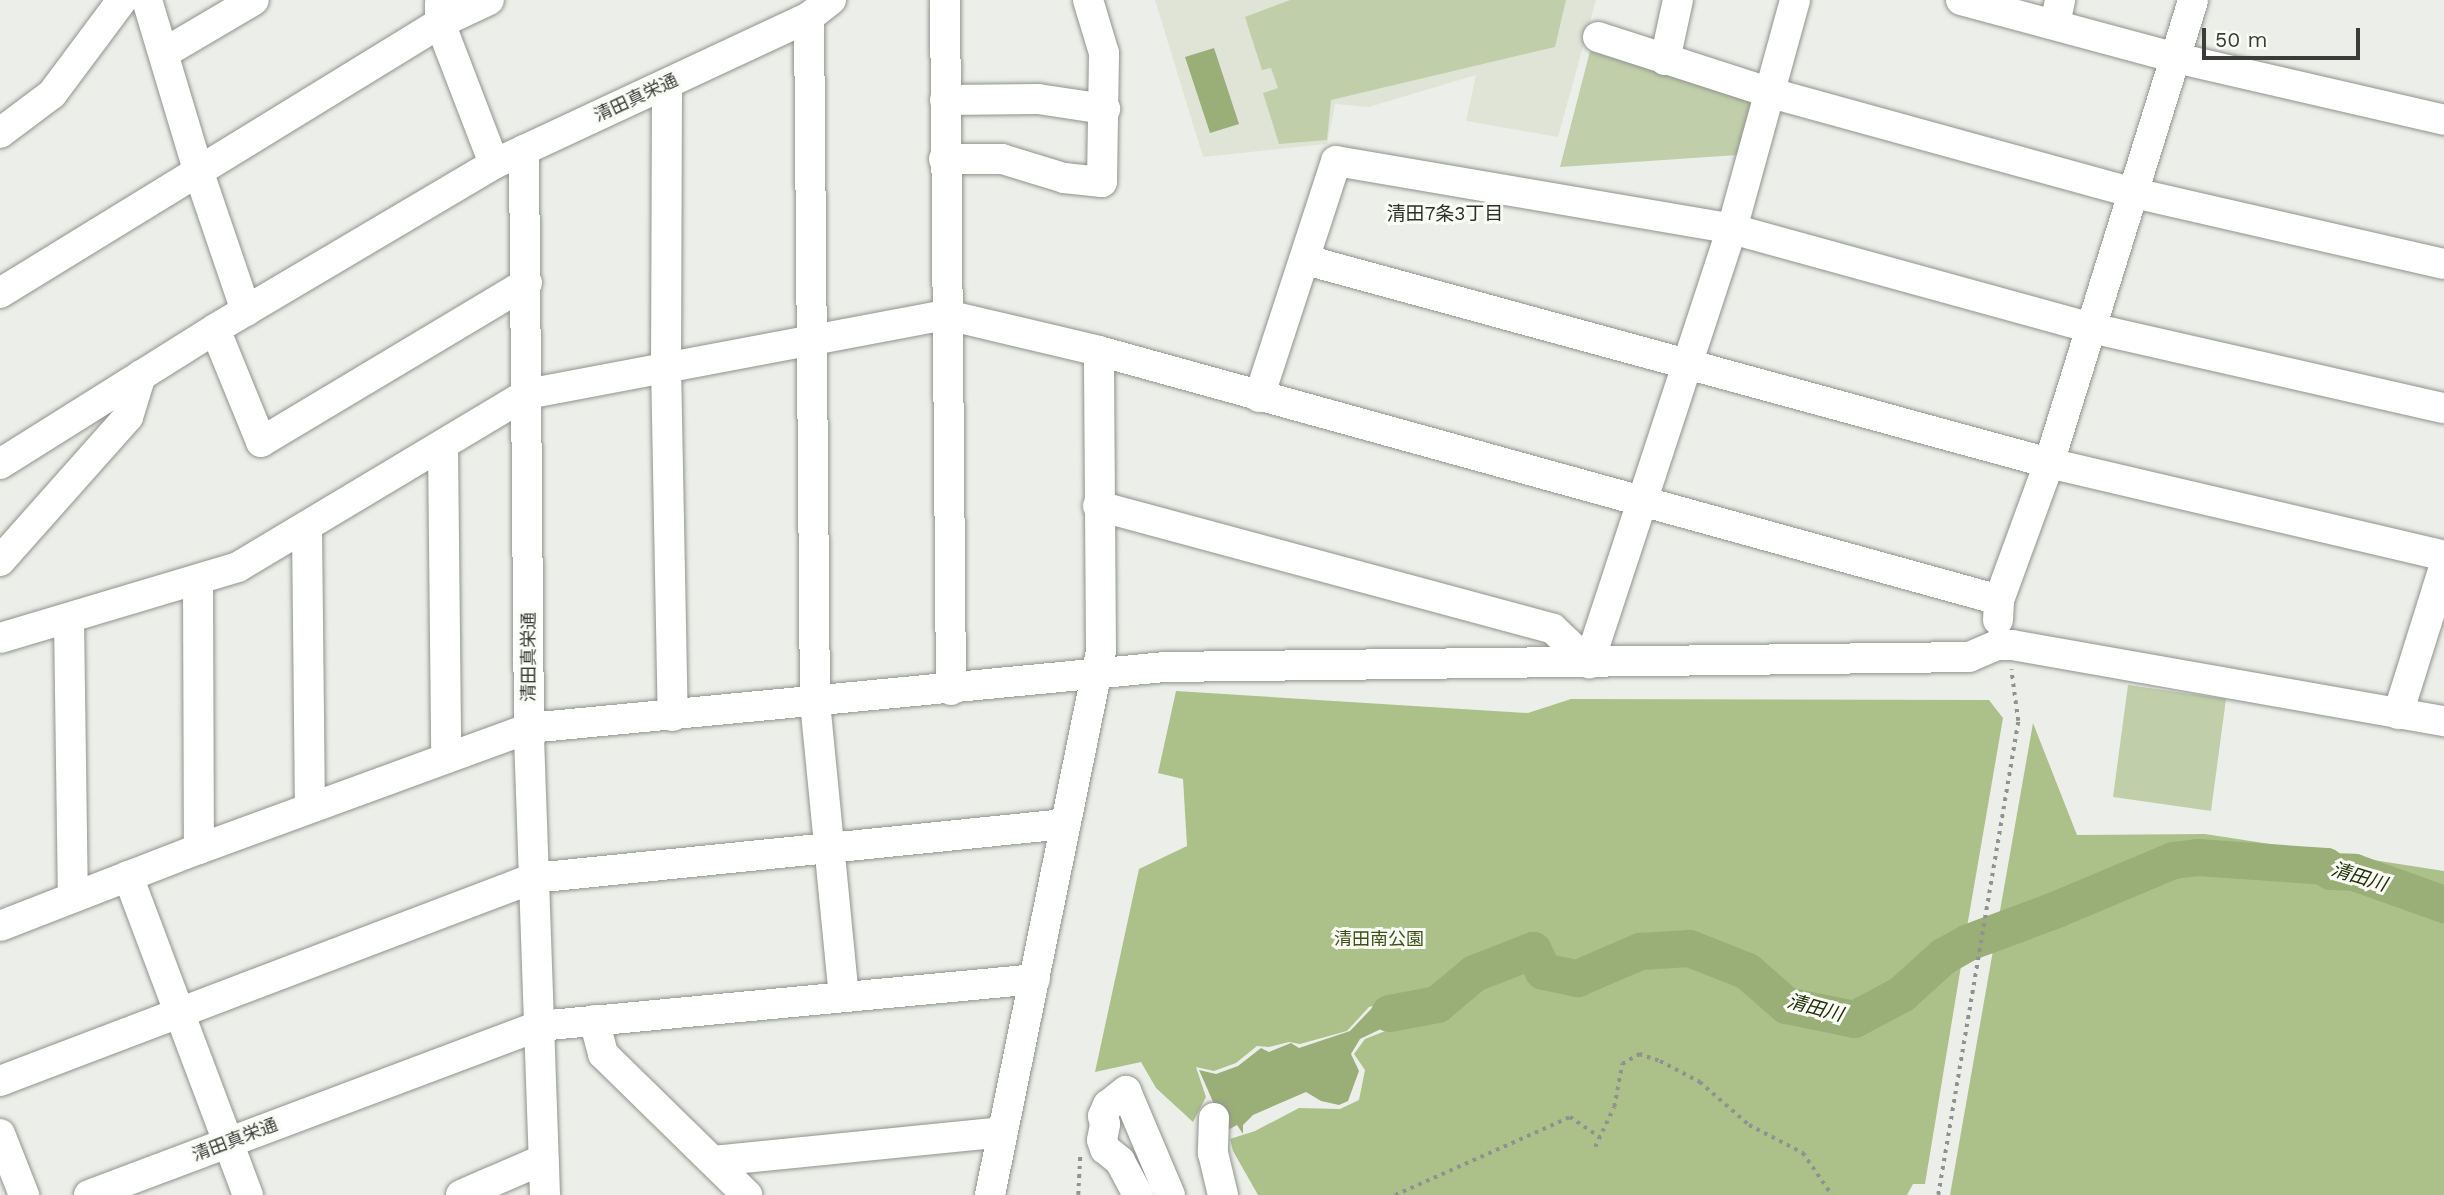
<!DOCTYPE html>
<meta charset="utf-8">
<style>
body{margin:0}
#map{position:relative;width:2444px;height:1195px;overflow:hidden;background:#ecefe9;font-family:"Work Sans","Noto Sans JP",sans-serif}
div>[style]{position:absolute}
[style*='--x']{left:calc(var(--x)*1px);top:calc(var(--y)*1px);width:calc(var(--w)*1px);rotate:calc(var(--a)*1deg)}
.built>*{inset:0;background:#dfe4d7}
.green>*{inset:0;background:#c0cfaa}
.forest>*{inset:0;background:#acc18a}
.water>*{inset:0;background:#9aae78}
.river>*{height:37px;margin:-18.5px;padding:0 18.5px;transform-origin:18.5px;border-radius:18.5px;background:#9aae78}
.path>*{height:3.5px;margin-top:-1.75px;transform-origin:0;background:repeating-linear-gradient(90deg,#90928e 0 3.5px,transparent 0 8.5px)}
.roads{filter:drop-shadow(0 0 2px #90938d) drop-shadow(0 0 2px #90938d)}
.minor>*{height:30px;margin:-15px;padding:0 15px;transform-origin:15px;border-radius:15px;background:#fff}
span{translate:-50% -50%;white-space:nowrap;text-align:center;line-height:1.15;-webkit-text-stroke:6px #fafcf6;paint-order:stroke}
.street-label{font-size:18px;color:#3b3c3a}
.park-label{font-size:18px;color:#3e5015}
.neighbourhood-label{font-size:19px;color:#2d2f2a}
.water-label{font-size:19px;color:#222e04;font-style:italic}
.scale{position:absolute;left:2202px;top:28px;width:158px;height:32px;box-sizing:border-box;border:4px solid #3b3c3a;border-top:0;padding-left:9px;font-size:21px;line-height:24px;white-space:nowrap;color:#3b3c3a;-webkit-text-stroke:5px #fafcf6;paint-order:stroke}
</style>
<div id="map">
<div class="built">
<div style="clip-path:polygon(1155px 0,1596px 0,1558px 137px,1466px 121px,1476px 75px,1369px 107px,1335px 104px,1327px 144px,1203px 157px)"></div>
</div>
<div class="green">
<div style="clip-path:polygon(1290px 0,1566px 0,1555px 47px,1331px 100px,1327px 140px,1279px 144px,1263px 93px,1278px 88px,1271px 68px,1262px 70px,1245px 17px)"></div>
<div style="clip-path:polygon(1590px 51px,1748px 99px,1753px 109px,1738px 155px,1560px 167px)"></div>
<div style="clip-path:polygon(2128px 685px,2226px 699px,2211px 811px,2113px 797px)"></div>
</div>
<div class="forest">
<div style="clip-path:polygon(1176px 691px,1528px 713px,1571px 699px,1989px 700px,2003px 718px,1966px 933px,1950px 945px,1962px 960px,1925px 1184px,1913px 1184px,1907px 1195px,1258px 1195px,1233px 1151px,1230px 1139px,1255px 1131px,1299px 1108px,1340px 1109px,1359px 1100px,1365px 1070px,1354px 1054px,1365px 1039px,1441px 1009px,1425px 997px,1411px 995px,1369px 1007px,1347px 1031px,1300px 1044px,1289px 1042px,1269px 1047px,1257px 1046px,1236px 1063px,1214px 1071px,1196px 1067px,1206px 1097px,1193px 1122px,1156px 1088px,1141px 1062px,1095px 1072px,1139px 869px,1187px 846px,1183px 779px,1158px 773px)"></div>
<div style="clip-path:polygon(2033px 723px,2077px 835px,2205px 834px,2444px 871px,2444px 1195px,1950px 1195px)"></div>
</div>
<div class="water">
<div style="clip-path:polygon(1214px 48px,1239px 124px,1210px 133px,1185px 57px)"></div>
<div style="clip-path:polygon(1413px 998px,1437px 1004px,1428px 1013px,1410px 1015px,1360px 1039px,1351px 1054px,1359px 1071px,1348px 1101px,1339px 1105px,1321px 1101px,1306px 1092px,1253px 1115px,1243px 1125px,1243px 1134px,1237px 1125px,1226px 1131px,1199px 1070px,1216px 1074px,1238px 1066px,1261px 1048px,1269px 1052px,1291px 1043px,1299px 1048px,1350px 1031px,1373px 1007px,1390px 1006px)"></div>
</div>
<div class="river">
<div style="--x:1389;--y:1013;--w:49;--a:-10.6"></div>
<div style="--x:1437;--y:1004;--w:48;--a:-40"></div>
<div style="--x:1474;--y:973;--w:63;--a:-21.3"></div>
<div style="--x:1533;--y:950;--w:23;--a:65"></div>
<div style="--x:1543;--y:971;--w:35;--a:12"></div>
<div style="--x:1577;--y:978;--w:69;--a:-23.2"></div>
<div style="--x:1640;--y:951;--w:49;--a:-3.5"></div>
<div style="--x:1689;--y:948;--w:62;--a:21.6"></div>
<div style="--x:1747;--y:971;--w:52;--a:41.1"></div>
<div style="--x:1786;--y:1005;--w:69;--a:11.6"></div>
<div style="--x:1854;--y:1019;--w:53;--a:-28"></div>
<div style="--x:1901;--y:994;--w:57;--a:-42.1"></div>
<div style="--x:1943;--y:956;--w:29;--a:-29"></div>
<div style="--x:1968;--y:942;--w:92;--a:-20.4"></div>
<div style="--x:2054;--y:910;--w:129;--a:-22.8"></div>
<div style="--x:2173;--y:860;--w:24;--a:-7"></div>
<div style="--x:2197;--y:857;--w:129;--a:4"></div>
<div style="--x:2326;--y:866;--w:6;--a:51"></div>
<div style="--x:2330;--y:871;--w:24;--a:2"></div>
<div style="--x:2354;--y:872;--w:96;--a:19.6"></div>
</div>
<div class="path">
<div style="--x:1595;--y:1147;--w:44;--a:-64.6"></div>
<div style="--x:1614;--y:1107;--w:44;--a:-79.5"></div>
<div style="--x:1622;--y:1064;--w:20;--a:-30"></div>
<div style="--x:1639;--y:1054;--w:22;--a:18"></div>
<div style="--x:1660;--y:1061;--w:45;--a:27.7"></div>
<div style="--x:1700;--y:1082;--w:65;--a:41.3"></div>
<div style="--x:1749;--y:1125;--w:61;--a:27.4"></div>
<div style="--x:1803;--y:1153;--w:51;--a:55.4"></div>
<div style="--x:1078;--y:1195;--w:40;--a:-87.1"></div>
<div style="--x:1395;--y:1195;--w:192;--a:-24"></div>
<div style="--x:1570;--y:1117;--w:37;--a:34"></div>
<div style="--x:1938;--y:1195;--w:481;--a:-80.4"></div>
<div style="--x:2018;--y:721;--w:52;--a:-97.7"></div>
</div>
<div class="roads">
<div class="minor">
<div style="--x:147;--y:0;--w:177;--a:73.3"></div>
<div style="--x:198;--y:170;--w:149;--a:71.2"></div>
<div style="--x:945;--y:0;--w:690;--a:89.5"></div>
<div style="--x:1961;--y:0;--w:223;--a:15.1"></div>
<div style="--x:2176;--y:58;--w:275;--a:13"></div>
<div style="--x:440;--y:3;--w:20;--a:90"></div>
<div style="--x:440;--y:23;--w:151;--a:69"></div>
<div style="--x:809;--y:17;--w:685;--a:89.5"></div>
<div style="--x:815;--y:702;--w:296;--a:84.4"></div>
<div style="--x:2055;--y:24;--w:25;--a:-78"></div>
<div style="--x:1598;--y:37;--w:182;--a:17.9"></div>
<div style="--x:1771;--y:93;--w:377;--a:15.4"></div>
<div style="--x:2134;--y:193;--w:318;--a:12.9"></div>
<div style="--x:164;--y:53;--w:104;--a:-30.5"></div>
<div style="--x:1665;--y:60;--w:61;--a:-77.8"></div>
<div style="--x:667;--y:84;--w:281;--a:90.2"></div>
<div style="--x:666;--y:365;--w:351;--a:88.9"></div>
<div style="--x:945;--y:100;--w:93;--a:-0.6"></div>
<div style="--x:1038;--y:99;--w:68;--a:8.5"></div>
<div style="--x:0;--y:133;--w:65;--a:-36.9"></div>
<div style="--x:52;--y:94;--w:117;--a:-53.3"></div>
<div style="--x:944;--y:159;--w:58;--a:0"></div>
<div style="--x:1002;--y:159;--w:65;--a:17"></div>
<div style="--x:1064;--y:178;--w:38;--a:6"></div>
<div style="--x:1102;--y:182;--w:129;--a:-89.1"></div>
<div style="--x:1104;--y:53;--w:55;--a:-106.8"></div>
<div style="--x:1306;--y:260;--w:770;--a:15.28"></div>
<div style="--x:2049;--y:463;--w:406;--a:13.2"></div>
<div style="--x:0;--y:293;--w:516;--a:-31.53"></div>
<div style="--x:440;--y:23;--w:54;--a:-25.1"></div>
<div style="--x:215;--y:329;--w:122;--a:67.8"></div>
<div style="--x:261;--y:442;--w:310;--a:-30.9"></div>
<div style="--x:1259;--y:397;--w:248;--a:-71.9"></div>
<div style="--x:1336;--y:161;--w:402;--a:9.7"></div>
<div style="--x:1732;--y:229;--w:372;--a:15.4"></div>
<div style="--x:2091;--y:328;--w:362;--a:12.8"></div>
<div style="--x:443;--y:446;--w:311;--a:89.4"></div>
<div style="--x:0;--y:464;--w:254;--a:-32.1"></div>
<div style="--x:215;--y:329;--w:324;--a:-30.6"></div>
<div style="--x:494;--y:164;--w:33;--a:-25"></div>
<div style="--x:1098;--y:506;--w:471;--a:15.1"></div>
<div style="--x:1553;--y:629;--w:50;--a:43.4"></div>
<div style="--x:1589;--y:663;--w:457;--a:-71.8"></div>
<div style="--x:1732;--y:229;--w:238;--a:-74.6"></div>
<div style="--x:307;--y:527;--w:281;--a:89.4"></div>
<div style="--x:0;--y:561;--w:193;--a:-48.4"></div>
<div style="--x:128;--y:417;--w:44;--a:-72.8"></div>
<div style="--x:198;--y:580;--w:269;--a:89.8"></div>
<div style="--x:69;--y:619;--w:278;--a:89.2"></div>
<div style="--x:1998;--y:620;--w:20;--a:-87"></div>
<div style="--x:1999;--y:600;--w:146;--a:-69.9"></div>
<div style="--x:2049;--y:463;--w:485;--a:-72.7"></div>
<div style="--x:0;--y:638;--w:248;--a:-16.6"></div>
<div style="--x:238;--y:567;--w:337;--a:-30.9"></div>
<div style="--x:527;--y:394;--w:427;--a:-10.7"></div>
<div style="--x:947;--y:315;--w:156;--a:13.3"></div>
<div style="--x:1099;--y:351;--w:934;--a:15.46"></div>
<div style="--x:2398;--y:714;--w:154;--a:-72.6"></div>
<div style="--x:128;--y:876;--w:341;--a:69.4"></div>
<div style="--x:0;--y:926;--w:213;--a:-21.2"></div>
<div style="--x:199;--y:849;--w:351;--a:-20.1"></div>
<div style="--x:529;--y:728;--w:639;--a:-5.48"></div>
<div style="--x:1165;--y:667;--w:804;--a:-0.71"></div>
<div style="--x:1969;--y:657;--w:30;--a:-23"></div>
<div style="--x:1997;--y:645;--w:15;--a:0"></div>
<div style="--x:2012;--y:645;--w:439;--a:10"></div>
<div style="--x:594;--y:1020;--w:35;--a:75"></div>
<div style="--x:603;--y:1054;--w:202;--a:44.4"></div>
<div style="--x:0;--y:1081;--w:571;--a:-20.81"></div>
<div style="--x:534;--y:878;--w:534;--a:-5.81"></div>
<div style="--x:1214;--y:1118;--w:35;--a:92"></div>
<div style="--x:1213;--y:1153;--w:43;--a:76.6"></div>
<div style="--x:0;--y:1134;--w:66;--a:68.5"></div>
<div style="--x:713;--y:1161;--w:290;--a:-5.7"></div>
<div style="--x:89;--y:1195;--w:481;--a:-20.6"></div>
<div style="--x:539;--y:1026;--w:498;--a:-5.4"></div>
<div style="--x:461;--y:1195;--w:90;--a:-23.4"></div>
<div style="--x:545;--y:1195;--w:467;--a:-92"></div>
<div style="--x:529;--y:728;--w:578;--a:-90.5"></div>
<div style="--x:524;--y:150;--w:315;--a:-25"></div>
<div style="--x:809;--y:17;--w:28;--a:-38"></div>
<div style="--x:990;--y:1195;--w:555;--a:-78.47"></div>
<div style="--x:1101;--y:651;--w:300;--a:-90.4"></div>
<div style="--x:1138;--y:1195;--w:38;--a:-118"></div>
<div style="--x:1120;--y:1161;--w:19;--a:-141"></div>
<div style="--x:1105;--y:1149;--w:9;--a:-108"></div>
<div style="--x:1102;--y:1140;--w:16;--a:-79"></div>
<div style="--x:1105;--y:1124;--w:8;--a:-104"></div>
<div style="--x:1103;--y:1116;--w:12;--a:-66"></div>
<div style="--x:1108;--y:1105;--w:23;--a:-38"></div>
<div style="--x:1126;--y:1091;--w:113;--a:67.1"></div>
</div>
</div>
<div class="street-label">
<span style="left:636px;top:98px;rotate:-25deg">清田真栄通</span>
<span style="left:529px;top:657px;rotate:-90deg">清田真栄通</span>
<span style="left:235px;top:1140px;rotate:-21deg">清田真栄通</span>
</div>
<div class="park-label">
<span style="left:1379px;top:939px">清田南公園</span>
</div>
<div class="neighbourhood-label">
<span style="left:1445px;top:214px">清田7条3丁目</span>
</div>
<div class="water-label">
<span style="left:2359px;top:877px;rotate:17deg">清田川</span>
<span style="left:1815px;top:1008px;rotate:15deg">清田川</span>
</div>
<div class="scale">50 m</div>
</div>
